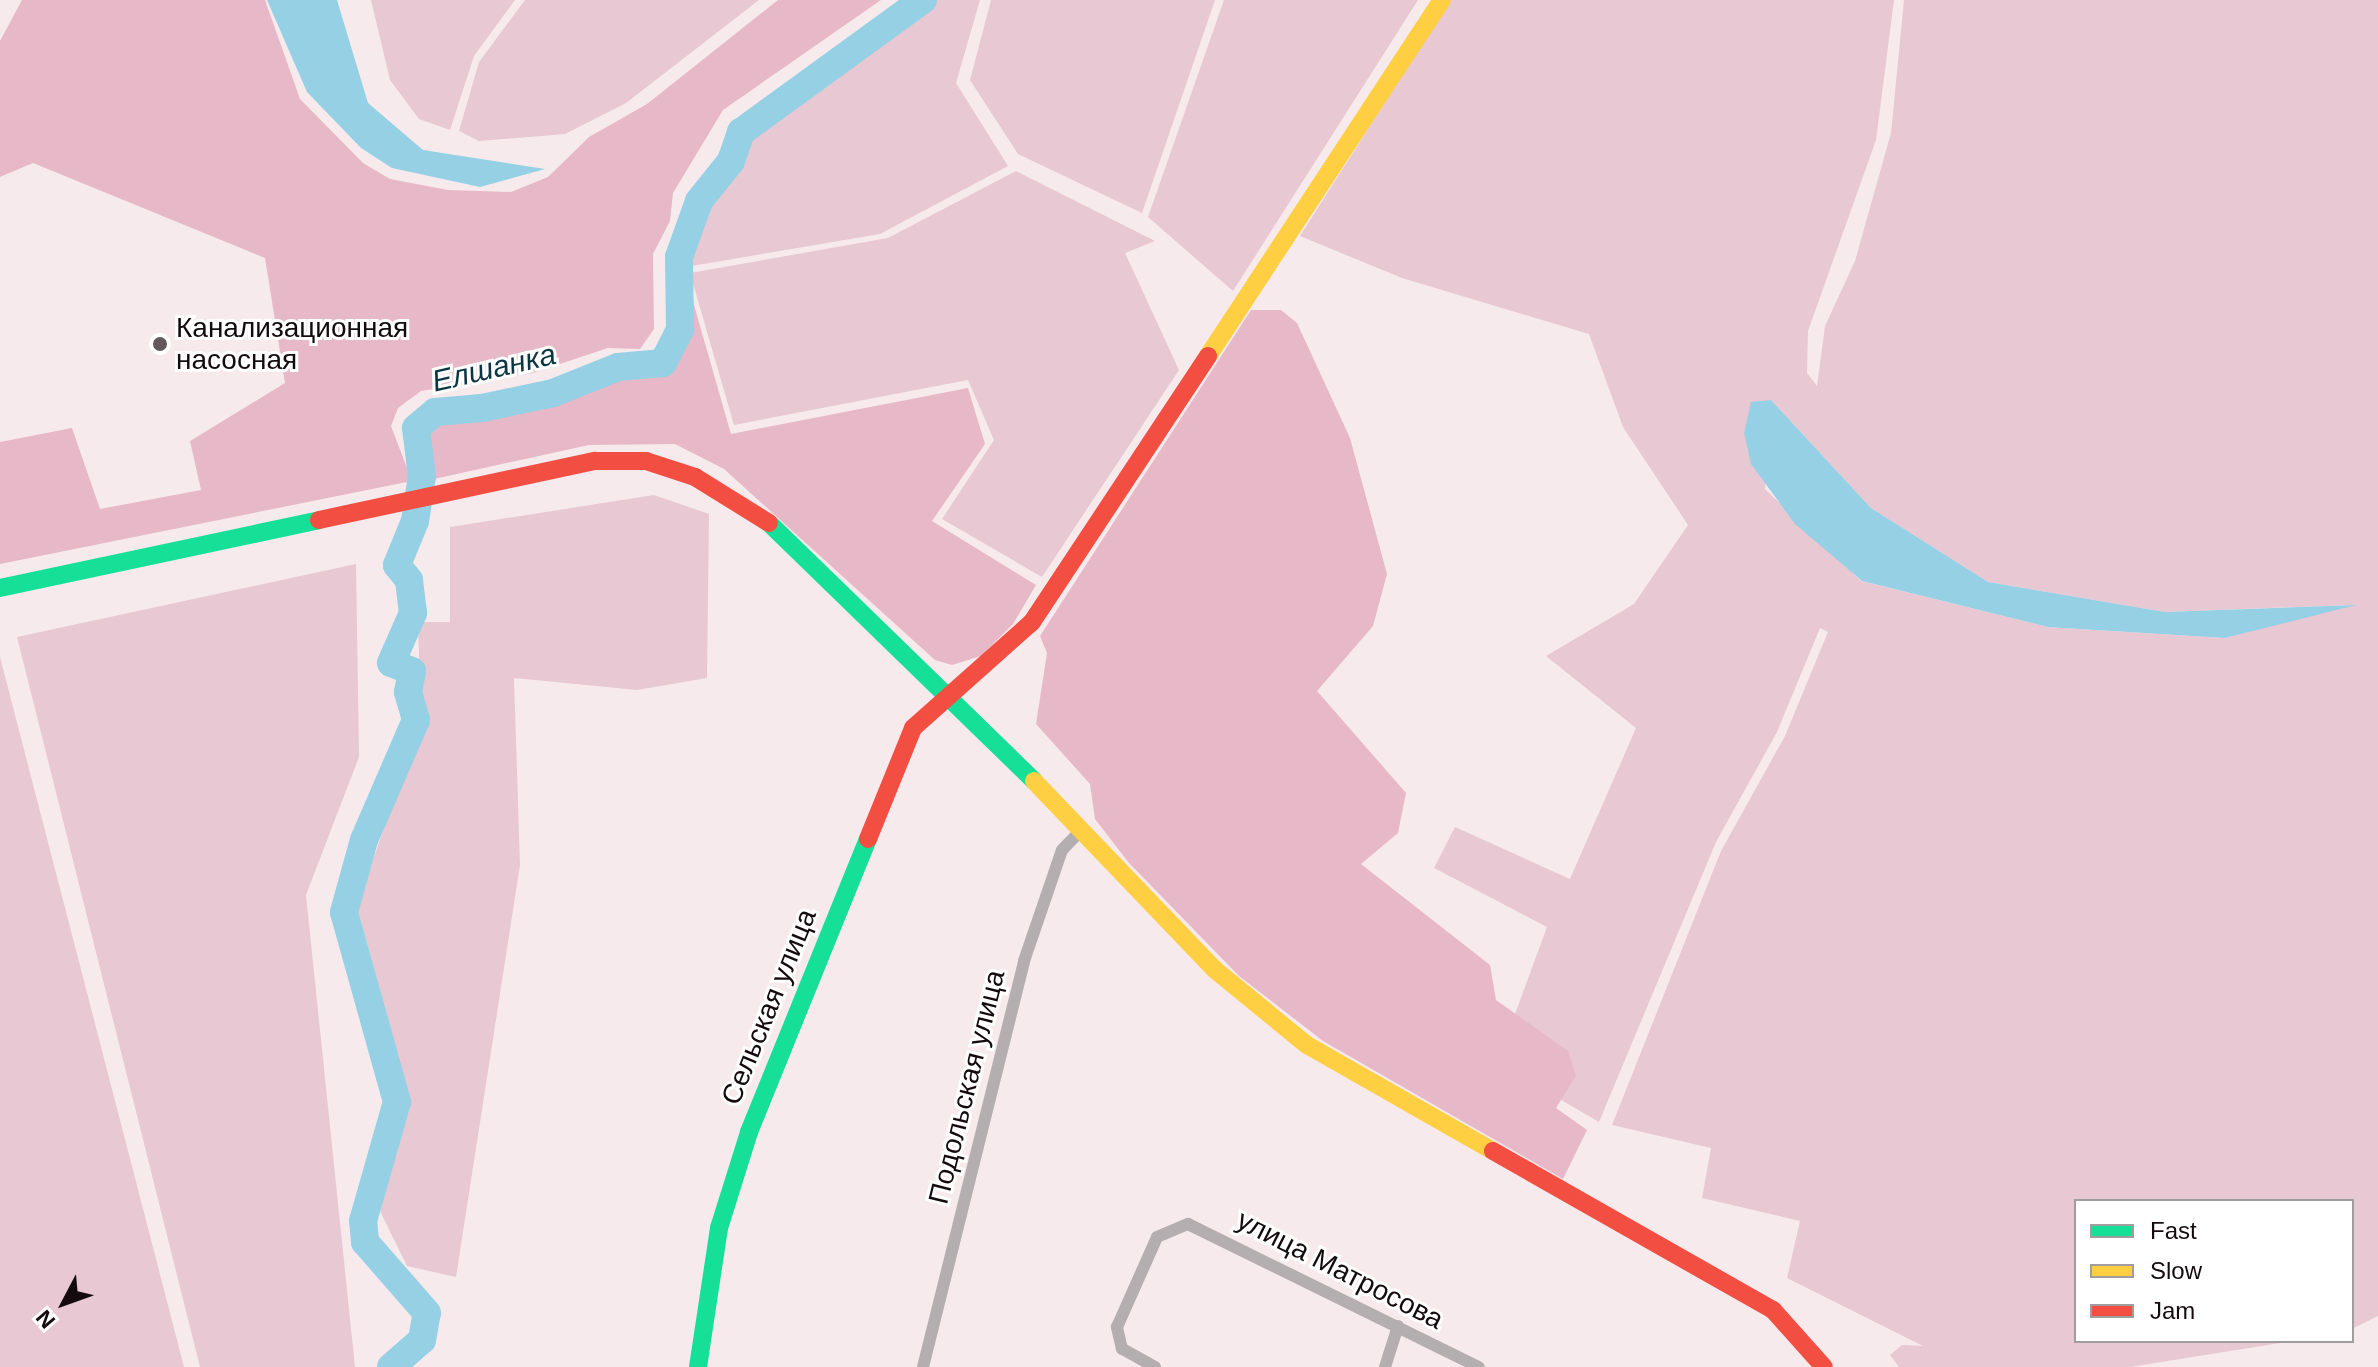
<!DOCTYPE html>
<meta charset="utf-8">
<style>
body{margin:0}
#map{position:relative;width:2378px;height:1367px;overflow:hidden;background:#f6eaed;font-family:Helvetica,sans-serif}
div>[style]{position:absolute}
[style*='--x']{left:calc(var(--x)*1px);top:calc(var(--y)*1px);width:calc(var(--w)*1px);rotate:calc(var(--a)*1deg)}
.green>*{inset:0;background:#e8c8d2}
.forest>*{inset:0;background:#e7b9c8}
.water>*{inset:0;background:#96d0e5}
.river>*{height:28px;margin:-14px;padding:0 14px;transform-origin:14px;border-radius:14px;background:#96d0e5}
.street>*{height:12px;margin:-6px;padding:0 6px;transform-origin:6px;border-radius:6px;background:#b5aeb1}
.fast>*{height:18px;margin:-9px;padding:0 9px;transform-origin:9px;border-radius:9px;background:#16e098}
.slow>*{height:18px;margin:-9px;padding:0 9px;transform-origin:9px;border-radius:9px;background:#ffcf43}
.jam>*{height:18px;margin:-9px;padding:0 9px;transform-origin:9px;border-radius:9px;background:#f24e42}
.dots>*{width:22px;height:22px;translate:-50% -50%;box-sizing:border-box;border:4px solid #fff;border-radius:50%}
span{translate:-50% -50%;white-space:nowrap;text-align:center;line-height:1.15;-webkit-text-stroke:6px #fff;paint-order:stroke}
.poi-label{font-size:28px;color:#140b0e}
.left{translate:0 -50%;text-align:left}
.street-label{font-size:28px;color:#140b0e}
.water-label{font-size:30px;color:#0c3642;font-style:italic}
.legend{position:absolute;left:2074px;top:1199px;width:280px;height:144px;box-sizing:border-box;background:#fff;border:2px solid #a19d9f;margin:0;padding:10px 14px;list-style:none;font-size:24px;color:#140b0e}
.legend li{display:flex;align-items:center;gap:16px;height:40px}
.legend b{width:40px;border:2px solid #a19d9f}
.north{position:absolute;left:24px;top:1263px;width:80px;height:80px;-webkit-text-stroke:6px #fff;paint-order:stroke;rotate:229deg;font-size:22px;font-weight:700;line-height:32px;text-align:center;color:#140b0e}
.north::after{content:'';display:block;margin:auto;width:28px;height:36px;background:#140b0e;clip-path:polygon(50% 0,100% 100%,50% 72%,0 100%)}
</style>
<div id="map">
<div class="green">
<div style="clip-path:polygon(371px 0,515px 0,474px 56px,450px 130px,419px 119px,390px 80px)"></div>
<div style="clip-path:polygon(525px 0,759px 0,626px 103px,565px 134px,479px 141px,459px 131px,479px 62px)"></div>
<div style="clip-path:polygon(912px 0,980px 0,956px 83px,1008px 166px,880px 234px,686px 267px,671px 263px,738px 124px)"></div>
<div style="clip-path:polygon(991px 0,1215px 0,1142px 213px,1018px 154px,970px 80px)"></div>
<div style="clip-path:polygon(1224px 0,1418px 0,1233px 291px,1148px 217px)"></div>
<div style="clip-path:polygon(evenodd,1450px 0,1894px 0,1876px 140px,1808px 331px,1807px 373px,1817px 386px,1825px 326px,1855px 261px,1891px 133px,1904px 0,2378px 0,2378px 1316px,2352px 1329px,2352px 1201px,2076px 1201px,2076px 1341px,2292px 1341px,2130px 1367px,1899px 1367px,1890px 1355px,1902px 1345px,1923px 1346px,1787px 1278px,1800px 1221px,1702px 1198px,1711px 1148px,1612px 1125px,1721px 851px,1785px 736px,1828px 632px,1820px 628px,1777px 732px,1716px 842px,1599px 1122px,1497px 1063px,1547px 927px,1434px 868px,1455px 827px,1570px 879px,1636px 728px,1546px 656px,1634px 604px,1688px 525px,1623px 427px,1589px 334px,1402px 278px,1300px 236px,1450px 0,1771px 400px,1871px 508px,1988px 582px,2165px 612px,2351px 605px,2225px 638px,2048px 627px,1861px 581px,1765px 489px,1771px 400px)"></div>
<div style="clip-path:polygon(1016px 171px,1155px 241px,1125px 253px,1179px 370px,1042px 577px,942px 519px,994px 440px,968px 380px,734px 425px,690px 273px,888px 238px)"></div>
<div style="clip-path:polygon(654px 495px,709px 514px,707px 678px,637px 690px,514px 678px,520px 865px,456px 1277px,407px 1266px,375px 1201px,401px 1095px,400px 1063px,357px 906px,421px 721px,418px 622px,450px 622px,450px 527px)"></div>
<div style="clip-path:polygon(356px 564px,359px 757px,306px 895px,355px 1367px,200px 1367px,17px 637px)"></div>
<div style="clip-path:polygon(0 657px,184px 1367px,0 1367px)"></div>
</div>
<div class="forest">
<div style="clip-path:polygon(22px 0,265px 0,300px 99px,363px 163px,390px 179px,448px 190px,511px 192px,548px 177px,589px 137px,647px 104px,778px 0,881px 0,723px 110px,673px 193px,670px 221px,653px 254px,654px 329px,640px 349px,608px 348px,533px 373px,421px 391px,398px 408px,391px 426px,412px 481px,0 564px,0 442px,72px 428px,100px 509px,201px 490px,190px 441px,285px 383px,265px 258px,33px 163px,0 177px,0 41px)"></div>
<div style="clip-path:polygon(675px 271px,686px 277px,731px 434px,968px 388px,985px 444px,932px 521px,1036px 585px,1013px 624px,981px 656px,952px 665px,935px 660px,724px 469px,675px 444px,589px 445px,434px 479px,409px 422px,418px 408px,534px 391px,609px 364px,636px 367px,660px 357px,672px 320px)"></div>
<div style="clip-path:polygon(1251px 310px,1281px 310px,1297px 323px,1350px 438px,1387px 574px,1373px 626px,1317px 691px,1406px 793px,1398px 833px,1361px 864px,1490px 965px,1496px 1000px,1568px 1051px,1576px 1076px,1556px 1108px,1587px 1130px,1563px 1179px,1323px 1041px,1239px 976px,1129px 863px,1095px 819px,1090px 784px,1036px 724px,1047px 653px,1040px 636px)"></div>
</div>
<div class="water">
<div style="clip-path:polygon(267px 0,337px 0,368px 103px,423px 150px,545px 169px,480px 187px,392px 168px,361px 148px,307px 92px)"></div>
<div style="clip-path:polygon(1771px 400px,1871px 508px,1988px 582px,2165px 612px,2356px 605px,2225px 638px,2048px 627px,1862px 581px,1795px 524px,1751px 464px,1744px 433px,1751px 402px)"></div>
</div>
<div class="river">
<div style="--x:391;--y:1367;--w:41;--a:-41.1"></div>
<div style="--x:422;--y:1340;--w:27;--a:-80"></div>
<div style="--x:427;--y:1313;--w:94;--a:-131.1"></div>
<div style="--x:365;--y:1242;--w:21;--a:-95"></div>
<div style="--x:363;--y:1221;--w:124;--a:-74.1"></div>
<div style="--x:397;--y:1102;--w:197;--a:-105.6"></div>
<div style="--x:344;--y:912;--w:75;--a:-74.5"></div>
<div style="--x:364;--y:840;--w:131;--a:-66.6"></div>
<div style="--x:416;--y:720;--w:29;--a:-106"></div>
<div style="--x:408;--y:692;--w:21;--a:-79"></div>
<div style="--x:412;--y:671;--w:22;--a:-159"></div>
<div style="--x:391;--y:663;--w:55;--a:-66.3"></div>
<div style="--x:413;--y:613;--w:33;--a:-97"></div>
<div style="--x:409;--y:580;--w:19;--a:-129"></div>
<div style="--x:397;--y:565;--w:48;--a:-67.8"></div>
<div style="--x:415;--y:521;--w:46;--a:-81.2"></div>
<div style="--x:422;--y:476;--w:48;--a:-97.1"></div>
<div style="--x:416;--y:428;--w:25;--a:-40"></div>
<div style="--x:435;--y:412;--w:47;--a:-4.9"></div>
<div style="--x:482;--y:408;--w:73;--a:-11.9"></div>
<div style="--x:553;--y:393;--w:70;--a:-21.8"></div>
<div style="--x:618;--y:367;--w:45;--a:-5.1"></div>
<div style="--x:663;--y:363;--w:38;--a:-63"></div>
<div style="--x:680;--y:329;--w:72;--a:-90.8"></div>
<div style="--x:679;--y:257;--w:59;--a:-70.3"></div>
<div style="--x:699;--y:201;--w:51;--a:-51.3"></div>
<div style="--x:731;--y:161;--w:31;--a:-71"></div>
<div style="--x:741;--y:132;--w:225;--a:-36"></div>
</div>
<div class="street">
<div style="--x:923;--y:1367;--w:418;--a:-76"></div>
<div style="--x:1024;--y:961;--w:117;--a:-71.1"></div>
<div style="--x:1062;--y:850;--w:28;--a:-46"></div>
<div style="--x:1155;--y:1367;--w:38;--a:-151"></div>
<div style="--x:1122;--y:1349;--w:23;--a:-103"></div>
<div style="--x:1117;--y:1327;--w:98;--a:-66"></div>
<div style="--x:1157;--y:1237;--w:34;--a:-23"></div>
<div style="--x:1188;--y:1224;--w:324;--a:26.2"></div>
<div style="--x:1385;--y:1367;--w:43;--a:-72.4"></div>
</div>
<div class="fast">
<div style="--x:769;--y:523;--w:370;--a:44.2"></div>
<div style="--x:0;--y:588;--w:326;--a:-12"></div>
<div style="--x:698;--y:1367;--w:141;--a:-81.4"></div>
<div style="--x:719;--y:1228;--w:101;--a:-72.6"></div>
<div style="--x:749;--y:1132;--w:316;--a:-67.9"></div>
</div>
<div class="slow">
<div style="--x:1208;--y:356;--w:426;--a:-56.7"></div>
<div style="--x:1034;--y:781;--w:260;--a:46.2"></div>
<div style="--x:1214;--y:969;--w:120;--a:39.3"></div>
<div style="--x:1307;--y:1045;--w:214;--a:29.7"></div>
</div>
<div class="jam">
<div style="--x:319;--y:520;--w:282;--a:-12.1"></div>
<div style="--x:595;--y:461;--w:51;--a:0"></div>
<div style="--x:646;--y:461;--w:52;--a:18.1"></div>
<div style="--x:695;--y:477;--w:87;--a:31.9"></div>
<div style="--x:868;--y:839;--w:120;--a:-67.9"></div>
<div style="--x:913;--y:728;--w:159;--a:-41.7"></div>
<div style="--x:1032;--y:622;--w:319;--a:-56.5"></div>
<div style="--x:1493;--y:1151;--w:322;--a:29.6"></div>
<div style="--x:1773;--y:1310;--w:76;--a:48.2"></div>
</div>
<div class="dots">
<div style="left:160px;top:344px;background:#63595c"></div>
</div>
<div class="poi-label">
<span class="left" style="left:176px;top:344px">Канализационная<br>насосная</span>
</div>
<div class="street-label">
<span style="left:769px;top:1007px;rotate:-68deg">Сельская улица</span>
<span style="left:967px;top:1087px;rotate:-76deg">Подольская улица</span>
<span style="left:1340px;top:1270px;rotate:27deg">улица Матросова</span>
</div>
<div class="water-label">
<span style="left:494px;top:368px;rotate:-13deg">Елшанка</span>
</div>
<ul class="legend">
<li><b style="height:10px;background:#16e098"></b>Fast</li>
<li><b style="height:10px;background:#ffcf43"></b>Slow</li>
<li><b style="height:10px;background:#f24e42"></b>Jam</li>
</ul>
<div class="north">N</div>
</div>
